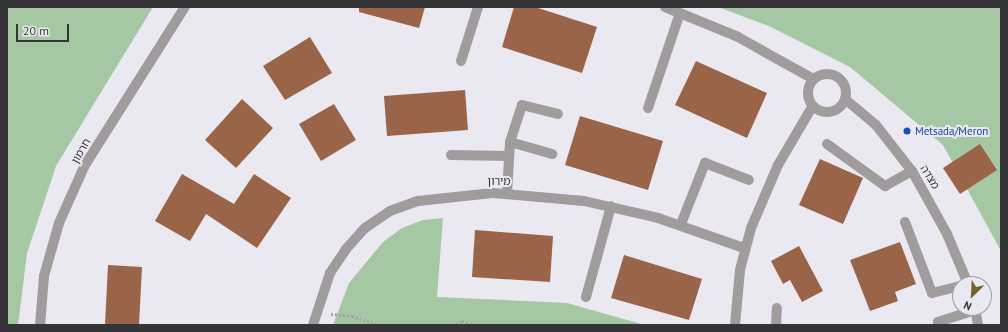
<!DOCTYPE html>
<meta charset="utf-8">
<style>
body{margin:0}
#map{position:relative;width:1008px;height:332px;overflow:hidden;background:#eae8f0;font-family:"PT Sans","Noto Sans Hebrew",sans-serif}
div>[style]{position:absolute}
[style*='--x']{left:calc(var(--x)*1px);top:calc(var(--y)*1px);width:calc(var(--w)*1px);rotate:calc(var(--a)*1deg)}
.green>*{inset:0;background:#a6c7a3}
.building>*{inset:0;background:#9a6449}
.path>*{height:2.5px;margin-top:-1.25px;transform-origin:0;background:repeating-linear-gradient(90deg,#a3a2a8 0 2px,transparent 0 4px)}
.minor>*{height:10px;margin:-5px;padding:0 5px;transform-origin:5px;border-radius:5px;background:#a09c9d}
.minor>.ring{margin:-5px;padding:0;box-sizing:content-box;background:none;border:10px solid #a09c9d;border-radius:50%}
.dots>*{width:11px;height:11px;translate:-50% -50%;box-sizing:border-box;border:2px solid #eae8f0;border-radius:50%}
span{translate:-50% -50%;white-space:nowrap;text-align:center;line-height:1.15;-webkit-text-stroke:4px #eae8f0;paint-order:stroke}
.transit-label{font-size:11px;color:#164399}
.left{translate:0 -50%;text-align:left}
.street-label{font-size:11px;color:#353437}
.frame{position:absolute;inset:0;border:8px solid #353437;pointer-events:none}
.north{position:absolute;left:952px;top:276px;width:40px;height:40px;box-sizing:border-box;background:#eae8f0;border:1px solid #a2a0a6;border-radius:50%;rotate:204deg;font-size:11px;font-weight:700;line-height:16px;text-align:center;color:#353437}
.north::after{content:'';display:block;margin:auto;width:14px;height:18px;background:#765e2f;clip-path:polygon(50% 0,100% 100%,50% 72%,0 100%)}
.scale{position:absolute;left:16px;top:24px;width:53px;height:18px;box-sizing:border-box;border:2px solid #353437;border-top:0;padding-left:5px;font-size:12px;line-height:14px;white-space:nowrap;color:#353437;-webkit-text-stroke:3px #eae8f0;paint-order:stroke}
</style>
<div id="map">
<div class="green">
<div style="clip-path:polygon(7px 7px,153px 7px,56px 166px,27px 253px,18px 325px,7px 325px)"></div>
<div style="clip-path:polygon(718px 7px,1001px 7px,1001px 251px,943px 145px,850px 67px,769px 26px)"></div>
<div style="clip-path:polygon(443px 218px,437px 297px,567px 303px,645px 325px,333px 325px,349px 283px,383px 242px,402px 228px,423px 220px)"></div>
</div>
<div class="building">
<div style="clip-path:polygon(359px 7px,425px 7px,419px 28px,359px 12px)"></div>
<div style="clip-path:polygon(514px 7px,535px 7px,597px 27px,582px 73px,502px 47px)"></div>
<div style="clip-path:polygon(310px 37px,332px 73px,285px 100px,263px 66px)"></div>
<div style="clip-path:polygon(696px 61px,767px 93px,747px 138px,675px 105px)"></div>
<div style="clip-path:polygon(465px 90px,468px 130px,387px 136px,384px 96px)"></div>
<div style="clip-path:polygon(242px 99px,273px 128px,236px 168px,205px 140px)"></div>
<div style="clip-path:polygon(334px 104px,356px 140px,321px 161px,299px 124px)"></div>
<div style="clip-path:polygon(580px 116px,663px 141px,648px 190px,565px 165px)"></div>
<div style="clip-path:polygon(980px 144px,997px 170px,960px 194px,943px 168px)"></div>
<div style="clip-path:polygon(820px 159px,863px 178px,843px 224px,799px 205px)"></div>
<div style="clip-path:polygon(182px 174px,234px 204px,254px 174px,291px 198px,257px 248px,206px 214px,190px 241px,155px 221px)"></div>
<div style="clip-path:polygon(475px 230px,553px 236px,550px 282px,472px 277px)"></div>
<div style="clip-path:polygon(900px 242px,916px 284px,895px 292px,898px 301px,870px 311px,850px 260px)"></div>
<div style="clip-path:polygon(799px 246px,823px 291px,802px 302px,790px 280px,783px 284px,771px 261px)"></div>
<div style="clip-path:polygon(624px 255px,702px 279px,689px 320px,611px 298px)"></div>
<div style="clip-path:polygon(108px 265px,142px 267px,139px 325px,105px 325px)"></div>
</div>
<div class="path">
<div style="--x:331;--y:314;--w:21;--a:5"></div>
<div style="--x:352;--y:316;--w:28;--a:18"></div>
<div style="--x:452;--y:325;--w:11;--a:-22"></div>
<div style="--x:462;--y:321;--w:14;--a:17"></div>
</div>
<div class="minor">
<div style="--x:665;--y:7;--w:79;--a:22.3"></div>
<div style="--x:738;--y:37;--w:86;--a:29.2"></div>
<div style="--x:461;--y:61;--w:57;--a:-72.5"></div>
<div class="ring" style="left:808px;top:74px;width:28px;height:28px"></div>
<div style="--x:845;--y:99;--w:40;--a:40"></div>
<div style="--x:876;--y:125;--w:58;--a:52"></div>
<div style="--x:912;--y:171;--w:72;--a:60.9"></div>
<div style="--x:947;--y:234;--w:54;--a:67.2"></div>
<div style="--x:648;--y:108;--w:100;--a:-71.4"></div>
<div style="--x:510;--y:142;--w:44;--a:15.9"></div>
<div style="--x:827;--y:144;--w:72;--a:35.9"></div>
<div style="--x:885;--y:186;--w:31;--a:-29"></div>
<div style="--x:451;--y:155;--w:58;--a:1"></div>
<div style="--x:507;--y:193;--w:51;--a:-86.6"></div>
<div style="--x:510;--y:142;--w:39;--a:-72"></div>
<div style="--x:522;--y:105;--w:37;--a:14"></div>
<div style="--x:905;--y:222;--w:76;--a:69.2"></div>
<div style="--x:932;--y:293;--w:29;--a:-14"></div>
<div style="--x:681;--y:224;--w:66;--a:-68.5"></div>
<div style="--x:705;--y:163;--w:47;--a:21.1"></div>
<div style="--x:586;--y:297;--w:94;--a:-74.6"></div>
<div style="--x:975;--y:308;--w:17;--a:80"></div>
<div style="--x:40;--y:325;--w:49;--a:-85.3"></div>
<div style="--x:44;--y:276;--w:55;--a:-74.2"></div>
<div style="--x:59;--y:223;--w:64;--a:-65.9"></div>
<div style="--x:85;--y:165;--w:187;--a:-57.7"></div>
<div style="--x:313;--y:325;--w:55;--a:-71.9"></div>
<div style="--x:330;--y:273;--w:29;--a:-56"></div>
<div style="--x:346;--y:249;--w:28;--a:-48"></div>
<div style="--x:365;--y:228;--w:30;--a:-34"></div>
<div style="--x:390;--y:211;--w:30;--a:-20"></div>
<div style="--x:418;--y:201;--w:75;--a:-6.1"></div>
<div style="--x:493;--y:193;--w:91;--a:5"></div>
<div style="--x:584;--y:201;--w:76;--a:12.9"></div>
<div style="--x:658;--y:218;--w:91;--a:19.2"></div>
<div style="--x:735;--y:325;--w:55;--a:-84.8"></div>
<div style="--x:740;--y:270;--w:43;--a:-75.3"></div>
<div style="--x:751;--y:228;--w:69;--a:-66.8"></div>
<div style="--x:778;--y:165;--w:67;--a:-59.6"></div>
<div style="--x:776;--y:325;--w:17;--a:-87"></div>
<div style="--x:938;--y:325;--w:3;--a:-90"></div>
<div style="--x:938;--y:322;--w:39;--a:-18"></div>
</div>
<div class="dots">
<div style="left:907px;top:131px;background:#1a4fb4"></div>
</div>
<div class="transit-label">
<span class="left" style="left:915px;top:131px">Metsada/Meron</span>
</div>
<div class="street-label">
<span style="left:81px;top:151px;rotate:-60deg">חרמון</span>
<span style="left:930px;top:177px;rotate:58deg">מצדה</span>
<span style="left:499px;top:181px">מירון</span>
</div>
<div class="frame"></div>
<div class="north">N</div>
<div class="scale">20 m</div>
</div>
